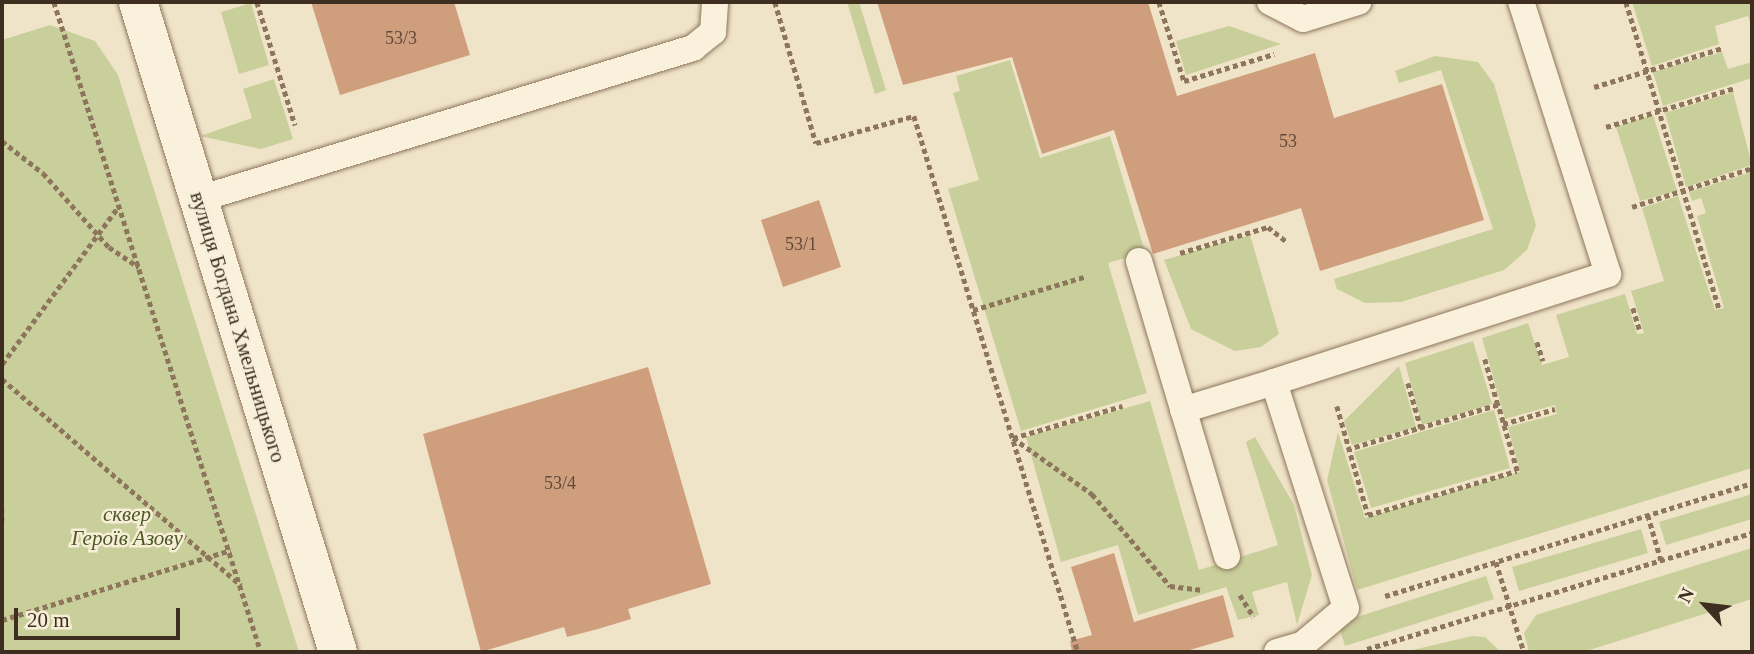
<!DOCTYPE html>
<meta charset="utf-8">
<style>
body{margin:0}
#map{position:relative;width:1754px;height:654px;overflow:hidden;background:#f0e4c8;font-family:Georgia,serif}
div>[style]{position:absolute}
[style*='--x']{left:calc(var(--x)*1px);top:calc(var(--y)*1px);width:calc(var(--w)*1px);rotate:calc(var(--a)*1deg)}
.green>*{inset:0;background:#c9cf9b}
.building>*{inset:0;background:#cf9f7d}
.path>*{height:4.5px;margin-top:-2.25px;transform-origin:0;background:repeating-linear-gradient(90deg,#8d765c 0 5px,transparent 0 8.5px)}
.roads{filter:drop-shadow(0 0 2px #8d765c) drop-shadow(0 0 2px #8d765c)}
.lane>*{height:26px;margin:-13px;padding:0 13px;transform-origin:13px;border-radius:13px;background:#faf1dc}
.secondary>*{height:38px;margin:-19px;padding:0 19px;transform-origin:19px;border-radius:19px;background:#faf1dc}
span{translate:-50% -50%;white-space:nowrap;text-align:center;line-height:1.15;-webkit-text-stroke:5px #f7eed8;paint-order:stroke}
.number-label{font-size:18px;color:#624a37}
.number-label span{-webkit-text-stroke-width:0}
.street-label{font-size:21px;color:#3d2e20}
.park-label{font-size:21px;color:#4d5a26;font-style:italic}
.frame{position:absolute;inset:0;border:4px solid #3d2e20;pointer-events:none}
.north{position:absolute;left:1670px;top:570px;width:70px;height:70px;-webkit-text-stroke:5px #f7eed8;paint-order:stroke;rotate:297deg;font-size:19px;font-weight:700;line-height:28px;text-align:center;color:#3d2e20}
.north::after{content:'';display:block;margin:auto;width:24px;height:32px;background:#3d2e20;clip-path:polygon(50% 0,100% 100%,50% 72%,0 100%)}
.scale{position:absolute;left:14px;top:608px;width:166px;height:32px;box-sizing:border-box;border:4px solid #3d2e20;border-top:0;padding-left:9px;font-size:21px;line-height:24px;white-space:nowrap;color:#3d2e20;-webkit-text-stroke:5px #f7eed8;paint-order:stroke}
</style>
<div id="map">
<div class="green">
<div style="clip-path:polygon(847px 2px,859px 2px,886px 90px,875px 94px)"></div>
<div style="clip-path:polygon(1632px 2px,1752px 2px,1752px 29px,1748px 16px,1715px 26px,1719px 44px,1652px 66px)"></div>
<div style="clip-path:polygon(251px 3px,269px 65px,239px 74px,221px 12px)"></div>
<div style="clip-path:polygon(50px 25px,95px 41px,118px 75px,299px 652px,2px 652px,2px 40px)"></div>
<div style="clip-path:polygon(1229px 26px,1281px 44px,1186px 75px,1176px 41px)"></div>
<div style="clip-path:polygon(1722px 52px,1728px 69px,1752px 62px,1752px 78px,1663px 106px,1653px 72px)"></div>
<div style="clip-path:polygon(1435px 56px,1478px 62px,1494px 84px,1536px 225px,1527px 250px,1504px 270px,1401px 302px,1365px 303px,1337px 289px,1334px 279px,1493px 229px,1441px 70px,1399px 83px,1395px 71px)"></div>
<div style="clip-path:polygon(1010px 60px,1040px 158px,1110px 136px,1145px 252px,1108px 263px,1147px 393px,1021px 431px,948px 189px,979px 180px,953px 93px,960px 91px,956px 76px)"></div>
<div style="clip-path:polygon(274px 79px,293px 139px,261px 149px,200px 136px,252px 118px,243px 89px)"></div>
<div style="clip-path:polygon(1733px 92px,1752px 165px,1686px 187px,1665px 113px)"></div>
<div style="clip-path:polygon(1653px 115px,1677px 191px,1640px 201px,1616px 127px)"></div>
<div style="clip-path:polygon(1752px 172px,1752px 468px,1357px 590px,1327px 480px,1338px 432px,1365px 518px,1520px 472px,1508px 427px,1557px 414px,1555px 405px,1505px 419px,1482px 338px,1528px 323px,1542px 365px,1569px 357px,1556px 315px,1625px 294px,1637px 334px,1644px 333px,1631px 291px,1664px 281px,1642px 208px,1678px 196px,1715px 310px,1724px 308px,1697px 216px,1706px 213px,1701px 198px,1692px 201px,1689px 192px)"></div>
<div style="clip-path:polygon(1250px 235px,1279px 334px,1261px 347px,1235px 351px,1191px 329px,1164px 260px)"></div>
<div style="clip-path:polygon(1473px 341px,1492px 404px,1422px 425px,1405px 363px)"></div>
<div style="clip-path:polygon(1399px 366px,1416px 427px,1352px 445px,1344px 421px)"></div>
<div style="clip-path:polygon(1150px 401px,1199px 570px,1278px 545px,1246px 442px,1255px 437px,1294px 505px,1312px 575px,1297px 625px,1287px 582px,1252px 592px,1259px 615px,1238px 620px,1226px 587px,1138px 615px,1118px 545px,1061px 562px,1026px 437px)"></div>
<div style="clip-path:polygon(1494px 410px,1510px 468px,1371px 508px,1354px 452px)"></div>
<div style="clip-path:polygon(1752px 494px,1752px 519px,1666px 545px,1659px 522px)"></div>
<div style="clip-path:polygon(1641px 529px,1648px 553px,1519px 591px,1512px 567px)"></div>
<div style="clip-path:polygon(1752px 548px,1752px 599px,1583px 652px,1529px 652px,1524px 633px,1536px 615px)"></div>
<div style="clip-path:polygon(1486px 576px,1494px 599px,1345px 646px,1338px 623px)"></div>
<div style="clip-path:polygon(1472px 636px,1485px 637px,1501px 652px,1404px 652px)"></div>
</div>
<div class="building">
<div style="clip-path:polygon(311px 2px,454px 2px,470px 55px,340px 95px)"></div>
<div style="clip-path:polygon(877px 2px,1148px 2px,1177px 96px,1315px 53px,1334px 118px,1442px 84px,1484px 220px,1320px 271px,1301px 208px,1153px 254px,1114px 130px,1042px 154px,1012px 57px,903px 85px)"></div>
<div style="clip-path:polygon(819px 200px,841px 267px,783px 287px,761px 220px)"></div>
<div style="clip-path:polygon(648px 367px,711px 584px,628px 609px,631px 619px,598px 629px,567px 637px,564px 627px,481px 652px,423px 434px)"></div>
<div style="clip-path:polygon(1114px 553px,1134px 622px,1223px 595px,1234px 637px,1183px 652px,1072px 652px,1070px 641px,1092px 635px,1071px 567px)"></div>
</div>
<div class="path">
<div style="--x:54;--y:2;--w:682;--a:72.34"></div>
<div style="--x:257;--y:2;--w:129;--a:72.8"></div>
<div style="--x:775;--y:2;--w:147;--a:73.8"></div>
<div style="--x:816;--y:143;--w:102;--a:-15.4"></div>
<div style="--x:914;--y:116;--w:561;--a:72.99"></div>
<div style="--x:1159;--y:2;--w:83;--a:72.4"></div>
<div style="--x:1184;--y:81;--w:94;--a:-16.7"></div>
<div style="--x:1626;--y:2;--w:320;--a:73.1"></div>
<div style="--x:1594;--y:87;--w:134;--a:-16.9"></div>
<div style="--x:1606;--y:127;--w:134;--a:-16.9"></div>
<div style="--x:2;--y:141;--w:52;--a:38"></div>
<div style="--x:43;--y:173;--w:99;--a:48.3"></div>
<div style="--x:109;--y:247;--w:36;--a:34"></div>
<div style="--x:1632;--y:207;--w:126;--a:-18"></div>
<div style="--x:1180;--y:253;--w:92;--a:-16.5"></div>
<div style="--x:1268;--y:227;--w:23;--a:38"></div>
<div style="--x:1633;--y:308;--w:24;--a:73"></div>
<div style="--x:973;--y:310;--w:116;--a:-16.6"></div>
<div style="--x:1537;--y:342;--w:20;--a:72"></div>
<div style="--x:1485;--y:359;--w:48;--a:74.2"></div>
<div style="--x:2;--y:364;--w:197;--a:-53.5"></div>
<div style="--x:2;--y:379;--w:316;--a:40.8"></div>
<div style="--x:1408;--y:383;--w:47;--a:73.9"></div>
<div style="--x:1337;--y:406;--w:113;--a:74.1"></div>
<div style="--x:1368;--y:515;--w:155;--a:-16.5"></div>
<div style="--x:1517;--y:471;--w:69;--a:-106.1"></div>
<div style="--x:1498;--y:405;--w:155;--a:163.5"></div>
<div style="--x:1503;--y:424;--w:54;--a:-16.1"></div>
<div style="--x:1013;--y:438;--w:97;--a:35.3"></div>
<div style="--x:1092;--y:494;--w:121;--a:49.7"></div>
<div style="--x:1170;--y:586;--w:31;--a:7"></div>
<div style="--x:1013;--y:438;--w:114;--a:-16.4"></div>
<div style="--x:2;--y:508;--w:17;--a:90"></div>
<div style="--x:1648;--y:515;--w:47;--a:73.9"></div>
<div style="--x:1496;--y:562;--w:94;--a:72.7"></div>
<div style="--x:1240;--y:595;--w:26;--a:58"></div>
<div style="--x:1385;--y:596;--w:384;--a:-17.1"></div>
<div style="--x:2;--y:620;--w:239;--a:-17"></div>
<div style="--x:1367;--y:649;--w:402;--a:-16.8"></div>
</div>
<div class="roads">
<div class="lane">
<div style="--x:1270;--y:2;--w:37;--a:27"></div>
<div style="--x:1303;--y:19;--w:58;--a:-17.2"></div>
<div style="--x:199;--y:199;--w:517;--a:-17"></div>
<div style="--x:693;--y:48;--w:26;--a:-39"></div>
<div style="--x:713;--y:32;--w:30;--a:-86"></div>
<div style="--x:1139;--y:261;--w:308;--a:73.4"></div>
<div style="--x:1183;--y:410;--w:95;--a:-17.1"></div>
<div style="--x:1277;--y:652;--w:26;--a:-16"></div>
<div style="--x:1302;--y:645;--w:57;--a:-40.1"></div>
<div style="--x:1346;--y:608;--w:237;--a:-107.7"></div>
<div style="--x:1274;--y:382;--w:351;--a:-17.9"></div>
<div style="--x:1608;--y:274;--w:286;--a:-107.7"></div>
</div>
<div class="secondary">
<div style="--x:138;--y:2;--w:680;--a:72.9"></div>
</div>
</div>
<div class="number-label">
<span style="left:401px;top:38px">53/3</span>
<span style="left:1288px;top:141px">53</span>
<span style="left:801px;top:244px">53/1</span>
<span style="left:560px;top:483px">53/4</span>
</div>
<div class="street-label">
<span style="left:238px;top:327px;rotate:73deg">вулиця Богдана Хмельницького</span>
</div>
<div class="park-label">
<span style="left:127px;top:526px">сквер<br>Героїв Азову</span>
</div>
<div class="frame"></div>
<div class="north">N</div>
<div class="scale">20 m</div>
</div>
